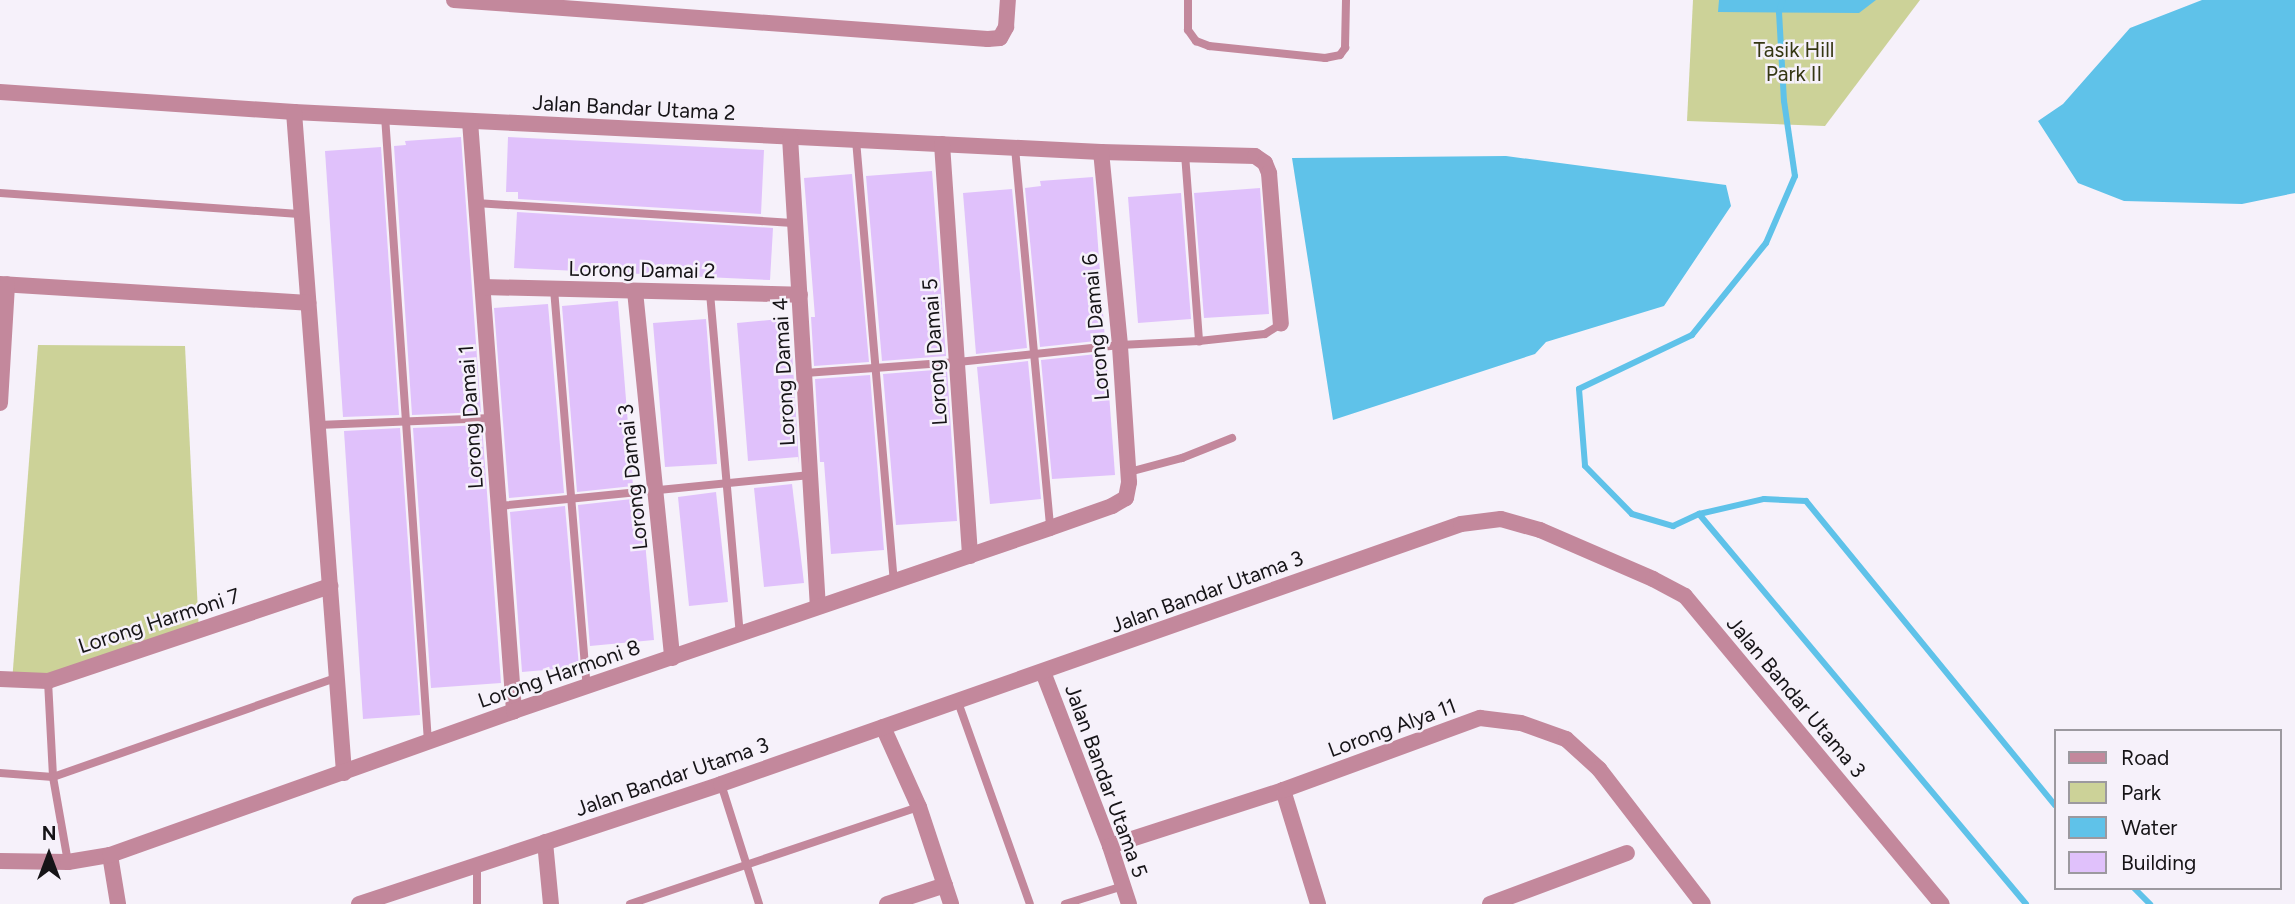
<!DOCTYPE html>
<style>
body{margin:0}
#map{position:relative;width:2295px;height:904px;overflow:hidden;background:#f6f1fa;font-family:Figtree,sans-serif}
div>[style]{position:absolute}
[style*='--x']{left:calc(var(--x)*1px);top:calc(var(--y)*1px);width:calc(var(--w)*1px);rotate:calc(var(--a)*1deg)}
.green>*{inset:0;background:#ccd298}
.water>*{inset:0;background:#5fc2e9}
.stream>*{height:6px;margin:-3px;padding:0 3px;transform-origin:3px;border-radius:3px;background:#5fc2e9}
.building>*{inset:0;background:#e0c1fb}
.lane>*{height:8px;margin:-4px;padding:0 4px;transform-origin:4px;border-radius:4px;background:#c3889c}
.street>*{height:16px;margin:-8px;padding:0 8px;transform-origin:8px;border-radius:8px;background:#c3889c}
span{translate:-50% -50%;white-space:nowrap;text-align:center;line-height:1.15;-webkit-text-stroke:5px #f6f1fa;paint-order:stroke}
.park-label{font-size:21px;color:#353713}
.street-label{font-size:21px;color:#161417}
.legend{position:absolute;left:2054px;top:729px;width:228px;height:161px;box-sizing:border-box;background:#f6f1fa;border:2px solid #9c999f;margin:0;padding:9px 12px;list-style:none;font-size:21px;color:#161417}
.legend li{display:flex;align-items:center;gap:14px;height:35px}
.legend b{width:35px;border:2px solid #9c999f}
.north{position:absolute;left:14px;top:820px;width:70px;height:70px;-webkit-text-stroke:5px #f6f1fa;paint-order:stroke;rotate:0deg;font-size:19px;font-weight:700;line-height:28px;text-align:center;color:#161417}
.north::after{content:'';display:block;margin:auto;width:24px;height:32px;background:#161417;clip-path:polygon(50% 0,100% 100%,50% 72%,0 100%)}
</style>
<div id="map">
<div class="green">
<div style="clip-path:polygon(1693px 0,1920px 0,1825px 126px,1687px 121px)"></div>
<div style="clip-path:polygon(38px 345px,185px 346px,199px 633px,43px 685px,12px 682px)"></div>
</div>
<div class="water">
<div style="clip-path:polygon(1719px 0,1876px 0,1859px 13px,1718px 12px)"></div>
<div style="clip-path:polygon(2202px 0,2295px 0,2295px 193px,2242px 204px,2124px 201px,2078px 183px,2038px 121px,2063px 104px,2130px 28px)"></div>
<div style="clip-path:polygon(1506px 156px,1726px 185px,1731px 206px,1664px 306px,1546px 342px,1535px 354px,1333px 420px,1292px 158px)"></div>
</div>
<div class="stream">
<div style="--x:1783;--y:0;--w:13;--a:108"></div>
<div style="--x:1779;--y:12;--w:89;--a:86.8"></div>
<div style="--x:1784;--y:101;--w:76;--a:81.7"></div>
<div style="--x:1795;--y:176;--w:73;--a:113.4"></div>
<div style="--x:1766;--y:243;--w:118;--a:128.8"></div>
<div style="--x:1692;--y:335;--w:125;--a:154.5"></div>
<div style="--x:1579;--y:389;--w:77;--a:85.5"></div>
<div style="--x:1585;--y:466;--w:67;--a:45.6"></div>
<div style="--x:1632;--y:514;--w:43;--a:16.3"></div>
<div style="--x:1673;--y:526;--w:29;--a:-25"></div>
<div style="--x:1699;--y:514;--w:67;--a:-13"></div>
<div style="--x:1764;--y:499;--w:42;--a:2.7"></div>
<div style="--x:1806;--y:501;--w:393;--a:50.7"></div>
<div style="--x:1699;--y:514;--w:509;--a:50.02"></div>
<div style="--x:2134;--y:888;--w:23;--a:45"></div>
</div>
<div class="building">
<div style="clip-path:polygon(461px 137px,481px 412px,412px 415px,394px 146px,406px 145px,405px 141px)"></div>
<div style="clip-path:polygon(508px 137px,764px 150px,761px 214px,518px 199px,518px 192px,506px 192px)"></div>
<div style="clip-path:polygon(381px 147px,399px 415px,343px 417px,325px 151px)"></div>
<div style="clip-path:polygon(932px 171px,946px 356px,882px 361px,866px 176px)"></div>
<div style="clip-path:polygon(852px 174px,869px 362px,814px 366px,811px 317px,815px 317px,804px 178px)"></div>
<div style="clip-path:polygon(1093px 177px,1105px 340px,1040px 347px,1025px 188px,1041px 186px,1040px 181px)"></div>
<div style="clip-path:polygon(1260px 188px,1269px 314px,1204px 318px,1194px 193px)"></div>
<div style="clip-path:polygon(1012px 189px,1027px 348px,976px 354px,963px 193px)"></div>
<div style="clip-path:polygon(1181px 193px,1191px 319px,1138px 323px,1128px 197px)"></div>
<div style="clip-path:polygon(517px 212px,773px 228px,770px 280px,514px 268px)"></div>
<div style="clip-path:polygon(618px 301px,633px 486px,577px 492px,562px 306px)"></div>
<div style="clip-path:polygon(548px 304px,564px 493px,509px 498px,494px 308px)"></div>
<div style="clip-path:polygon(790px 318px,799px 464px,798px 457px,748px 461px,737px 323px)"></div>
<div style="clip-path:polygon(706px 319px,717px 464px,665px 467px,653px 323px)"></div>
<div style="clip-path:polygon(1106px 353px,1115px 475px,1052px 479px,1041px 360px)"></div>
<div style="clip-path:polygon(1028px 361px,1041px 499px,990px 504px,977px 367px)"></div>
<div style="clip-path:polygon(947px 369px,957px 521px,896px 525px,883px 374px)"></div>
<div style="clip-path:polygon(870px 375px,884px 550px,831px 554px,824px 462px,820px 462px,815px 379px)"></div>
<div style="clip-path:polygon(482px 425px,501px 683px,431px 688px,413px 428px)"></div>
<div style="clip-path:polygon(400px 428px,420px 715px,363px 719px,344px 431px)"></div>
<div style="clip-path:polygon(792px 484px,804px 583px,764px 587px,754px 488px)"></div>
<div style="clip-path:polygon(716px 492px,728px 602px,689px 606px,678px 497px)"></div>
<div style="clip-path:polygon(641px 498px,654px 640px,590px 646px,578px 505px)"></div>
<div style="clip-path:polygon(565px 506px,579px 667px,522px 672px,510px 512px)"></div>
</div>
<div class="lane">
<div style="--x:1188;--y:0;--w:30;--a:90"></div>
<div style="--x:1188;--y:30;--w:14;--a:54"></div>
<div style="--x:1196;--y:41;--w:14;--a:21"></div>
<div style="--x:1209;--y:46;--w:117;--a:5.9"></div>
<div style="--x:1325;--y:58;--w:15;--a:-11"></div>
<div style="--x:1340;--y:55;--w:9;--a:-54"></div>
<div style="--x:1345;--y:48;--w:48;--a:-88.8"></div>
<div style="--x:385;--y:116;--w:627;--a:86.07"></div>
<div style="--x:856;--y:140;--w:443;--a:85.1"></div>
<div style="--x:1015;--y:148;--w:382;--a:84.7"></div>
<div style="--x:1185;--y:154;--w:188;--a:85.7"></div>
<div style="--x:0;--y:193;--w:303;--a:4"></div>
<div style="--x:476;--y:203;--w:321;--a:3.6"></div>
<div style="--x:554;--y:289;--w:399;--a:85.3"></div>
<div style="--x:710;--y:293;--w:342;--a:85"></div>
<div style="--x:805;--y:373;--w:153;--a:-4.1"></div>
<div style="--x:958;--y:362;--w:163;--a:-6"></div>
<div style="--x:1120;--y:345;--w:79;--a:-2.9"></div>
<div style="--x:1199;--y:341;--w:66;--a:-6.1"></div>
<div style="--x:1265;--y:334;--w:19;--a:-32"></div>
<div style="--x:318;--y:425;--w:174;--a:-2.3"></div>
<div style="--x:1129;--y:472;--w:55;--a:-14.8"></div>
<div style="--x:1182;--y:458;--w:54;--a:-21.8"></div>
<div style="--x:499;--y:506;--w:313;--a:-5.7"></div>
<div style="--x:48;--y:681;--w:96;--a:87"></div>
<div style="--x:53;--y:777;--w:86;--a:80"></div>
<div style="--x:958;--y:702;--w:214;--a:70.4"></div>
<div style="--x:0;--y:773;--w:53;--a:4.3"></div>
<div style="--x:53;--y:777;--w:300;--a:-19.3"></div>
<div style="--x:721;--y:784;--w:126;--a:72.4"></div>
<div style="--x:477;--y:866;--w:38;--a:90"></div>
<div style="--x:630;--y:904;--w:305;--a:-18.6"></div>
<div style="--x:1065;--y:904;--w:61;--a:-17.2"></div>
</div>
<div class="street">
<div style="--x:454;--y:0;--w:535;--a:4.18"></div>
<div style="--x:988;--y:39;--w:12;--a:-5"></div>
<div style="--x:1000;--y:38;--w:13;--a:-61"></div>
<div style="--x:1006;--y:27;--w:27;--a:-86"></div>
<div style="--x:0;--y:92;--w:295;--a:3.9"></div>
<div style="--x:294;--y:112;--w:808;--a:2.84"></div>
<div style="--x:1101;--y:152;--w:154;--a:1.5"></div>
<div style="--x:1255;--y:156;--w:12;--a:35"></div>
<div style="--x:1265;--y:163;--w:11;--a:68"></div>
<div style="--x:1269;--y:173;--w:151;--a:85.5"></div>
<div style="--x:294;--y:112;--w:663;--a:85.67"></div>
<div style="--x:470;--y:121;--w:592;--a:85.73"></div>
<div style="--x:790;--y:137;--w:470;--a:86.6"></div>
<div style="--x:942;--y:144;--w:413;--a:86.1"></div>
<div style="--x:0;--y:284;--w:309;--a:3.5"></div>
<div style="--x:483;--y:287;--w:317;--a:1.4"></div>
<div style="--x:635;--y:291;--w:369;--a:84.2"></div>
<div style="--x:0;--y:403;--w:119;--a:-86.6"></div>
<div style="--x:1043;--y:672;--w:186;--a:68.9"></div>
<div style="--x:1110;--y:846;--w:61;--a:71.9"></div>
<div style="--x:0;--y:679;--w:48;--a:2.4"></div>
<div style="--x:48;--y:681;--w:298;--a:-18.6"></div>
<div style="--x:883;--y:727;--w:88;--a:65.8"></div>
<div style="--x:919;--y:807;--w:102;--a:71.7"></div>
<div style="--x:1283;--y:790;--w:119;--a:72.9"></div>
<div style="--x:545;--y:842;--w:62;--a:84.5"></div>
<div style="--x:1110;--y:846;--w:182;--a:-17.9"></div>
<div style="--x:1283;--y:790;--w:210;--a:-20.1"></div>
<div style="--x:1480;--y:718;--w:41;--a:7"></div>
<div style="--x:1521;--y:723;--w:48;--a:19.6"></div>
<div style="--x:1566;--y:739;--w:45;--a:42.3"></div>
<div style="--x:1599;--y:769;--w:170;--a:52.4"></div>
<div style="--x:110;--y:855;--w:50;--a:80.7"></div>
<div style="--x:0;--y:861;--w:68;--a:0.8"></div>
<div style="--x:68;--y:862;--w:43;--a:-9.5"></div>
<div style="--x:110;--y:855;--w:429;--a:-19.6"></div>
<div style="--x:514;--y:711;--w:566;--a:-18.85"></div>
<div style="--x:1050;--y:528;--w:66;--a:-19.5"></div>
<div style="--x:1112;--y:506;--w:16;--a:-30"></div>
<div style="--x:1126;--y:498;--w:16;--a:-79"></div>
<div style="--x:1129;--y:482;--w:137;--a:-93.8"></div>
<div style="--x:1120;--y:345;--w:194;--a:-95.6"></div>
<div style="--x:359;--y:904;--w:381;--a:-18.3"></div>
<div style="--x:721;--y:784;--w:784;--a:-19.36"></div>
<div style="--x:1461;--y:524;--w:40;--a:-7.1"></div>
<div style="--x:1501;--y:519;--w:41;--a:15.8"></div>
<div style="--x:1540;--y:530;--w:123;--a:23.4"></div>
<div style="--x:1653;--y:579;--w:36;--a:28"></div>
<div style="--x:1685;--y:596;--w:401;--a:50.2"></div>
<div style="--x:887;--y:904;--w:61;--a:-18.1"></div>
<div style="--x:1490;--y:904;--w:146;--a:-20.4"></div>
</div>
<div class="park-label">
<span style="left:1794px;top:62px">Tasik Hill<br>Park II</span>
</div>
<div class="street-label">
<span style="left:634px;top:108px;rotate:3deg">Jalan Bandar Utama 2</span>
<span style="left:642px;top:270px;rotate:1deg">Lorong Damai 2</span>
<span style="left:1096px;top:327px;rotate:-95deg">Lorong Damai 6</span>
<span style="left:935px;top:352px;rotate:-94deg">Lorong Damai 5</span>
<span style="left:784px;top:372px;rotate:-93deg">Lorong Damai 4</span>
<span style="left:471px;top:417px;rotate:-94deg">Lorong Damai 1</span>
<span style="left:633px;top:477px;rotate:-96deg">Lorong Damai 3</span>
<span style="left:1207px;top:592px;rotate:-20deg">Jalan Bandar Utama 3</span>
<span style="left:159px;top:621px;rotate:-18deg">Lorong Harmoni 7</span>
<span style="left:559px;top:674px;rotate:-19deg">Lorong Harmoni 8</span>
<span style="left:1796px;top:697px;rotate:50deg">Jalan Bandar Utama 3</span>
<span style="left:1392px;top:728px;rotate:-20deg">Lorong Alya 11</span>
<span style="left:672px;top:777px;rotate:-19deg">Jalan Bandar Utama 3</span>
<span style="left:1106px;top:781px;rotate:70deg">Jalan Bandar Utama 5</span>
</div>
<ul class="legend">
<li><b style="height:9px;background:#c3889c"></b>Road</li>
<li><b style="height:19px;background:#ccd298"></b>Park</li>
<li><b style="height:19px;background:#5fc2e9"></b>Water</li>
<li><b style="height:19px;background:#e0c1fb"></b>Building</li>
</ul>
<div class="north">N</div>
</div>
